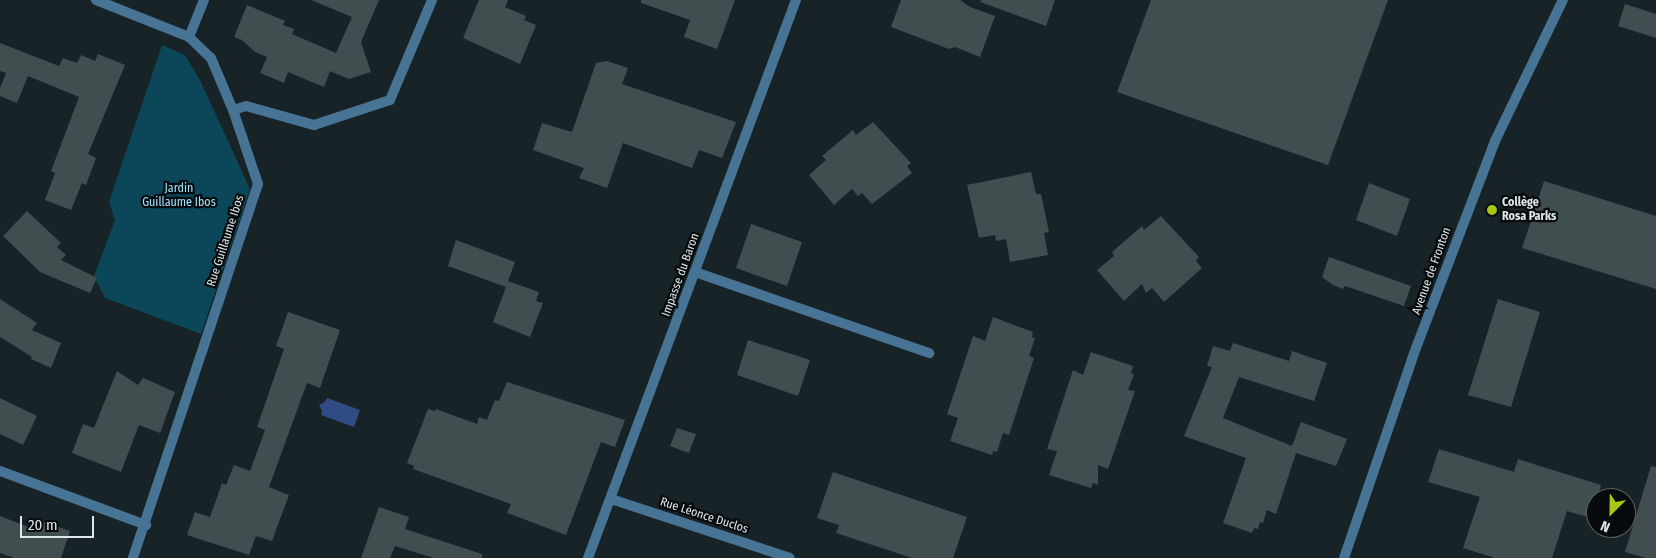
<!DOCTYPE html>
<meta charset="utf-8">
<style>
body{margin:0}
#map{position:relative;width:1656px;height:558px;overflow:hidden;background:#172327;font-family:"Fira Sans Condensed",sans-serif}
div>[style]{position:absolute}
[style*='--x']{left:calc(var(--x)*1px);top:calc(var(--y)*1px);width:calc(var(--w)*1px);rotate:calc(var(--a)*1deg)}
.green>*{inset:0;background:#0b4758}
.water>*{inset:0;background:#314c84}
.building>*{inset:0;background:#404e50}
.minor>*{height:10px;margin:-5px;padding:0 5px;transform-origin:5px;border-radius:5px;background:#477394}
.tertiary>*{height:10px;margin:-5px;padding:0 5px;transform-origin:5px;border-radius:5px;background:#477394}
.dots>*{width:14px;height:14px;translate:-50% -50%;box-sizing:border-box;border:2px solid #070b0d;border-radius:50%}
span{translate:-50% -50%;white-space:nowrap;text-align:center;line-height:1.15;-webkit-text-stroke:4.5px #070b0d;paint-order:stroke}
.park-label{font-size:12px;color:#9ee4fd}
.poi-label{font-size:12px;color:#e0e7ea;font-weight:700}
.left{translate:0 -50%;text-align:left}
.street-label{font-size:12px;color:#e0e7ea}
.north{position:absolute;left:1586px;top:488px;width:50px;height:50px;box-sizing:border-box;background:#070b0d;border:1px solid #5e6365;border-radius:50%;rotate:203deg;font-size:14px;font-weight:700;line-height:20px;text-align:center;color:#e0e7ea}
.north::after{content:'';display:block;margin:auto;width:18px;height:22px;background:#aac717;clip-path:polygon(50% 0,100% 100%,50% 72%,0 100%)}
.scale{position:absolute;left:20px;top:516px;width:74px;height:22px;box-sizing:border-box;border:2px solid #e0e7ea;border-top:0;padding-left:6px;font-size:15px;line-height:18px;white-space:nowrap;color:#e0e7ea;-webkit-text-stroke:4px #070b0d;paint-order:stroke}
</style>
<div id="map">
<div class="green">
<div style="clip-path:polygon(162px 45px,185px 55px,200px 80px,250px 189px,201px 334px,105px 298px,94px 276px,115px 220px,109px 202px)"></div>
</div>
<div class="water">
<div style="clip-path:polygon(327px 398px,360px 410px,354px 427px,321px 415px,322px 411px,319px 405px,325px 402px)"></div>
</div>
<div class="building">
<div style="clip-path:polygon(311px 0,379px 0,361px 42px,371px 72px,349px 79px,330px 71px,324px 87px,288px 72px,284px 83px,260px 73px,267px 57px,255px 52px,242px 40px,234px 37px,247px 5px,285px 21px,283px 25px,294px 29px,292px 34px,336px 53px,352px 17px)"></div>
<div style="clip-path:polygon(479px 0,508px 0,505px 7px,526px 16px,524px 20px,536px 25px,520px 64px,463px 38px)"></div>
<div style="clip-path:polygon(641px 0,735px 0,717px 49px,684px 37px,690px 20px,641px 3px)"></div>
<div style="clip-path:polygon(901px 0,960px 0,970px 7px,995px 16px,980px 57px,955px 47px,949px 49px,891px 27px)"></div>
<div style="clip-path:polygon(981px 0,1055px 0,1046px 26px,980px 2px)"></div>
<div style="clip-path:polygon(1151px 0,1388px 0,1328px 165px,1117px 92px)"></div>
<div style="clip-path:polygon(1625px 4px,1656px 14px,1656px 38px,1618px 26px)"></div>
<div style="clip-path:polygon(0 43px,59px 66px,63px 58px,77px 63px,81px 55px,95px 61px,98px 54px,125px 65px,88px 154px,96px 158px,86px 185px,82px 183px,71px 210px,45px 200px,55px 173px,51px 171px,79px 97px,28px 76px,17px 103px,0 96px,0 88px,6px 73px,0 71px)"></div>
<div style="clip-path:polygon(607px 61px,628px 68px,622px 84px,736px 122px,722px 158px,699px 150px,692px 168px,623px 143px,607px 188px,579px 178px,584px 168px,533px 150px,542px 123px,572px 132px,596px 63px)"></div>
<div style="clip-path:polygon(873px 122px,911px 163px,907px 166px,912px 173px,872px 204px,862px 193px,858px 196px,852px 189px,834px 205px,809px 175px,826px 160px,822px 156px,853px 130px,856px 135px)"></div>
<div style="clip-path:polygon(1031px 172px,1036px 194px,1041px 194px,1049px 232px,1044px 233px,1048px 255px,1010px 262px,1006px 239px,996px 241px,995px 235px,979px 238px,967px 185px)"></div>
<div style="clip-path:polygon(1544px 181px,1656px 216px,1656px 289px,1522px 248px)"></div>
<div style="clip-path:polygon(1369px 183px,1410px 199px,1397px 236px,1356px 220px)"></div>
<div style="clip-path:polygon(27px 211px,61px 243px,57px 247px,66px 255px,61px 260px,97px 278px,90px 293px,40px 272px,3px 236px)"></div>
<div style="clip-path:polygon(1161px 216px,1199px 257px,1196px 261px,1202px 268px,1164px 302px,1152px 288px,1146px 293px,1142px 284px,1124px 301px,1097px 270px,1114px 256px,1112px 252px,1142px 226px,1144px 230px)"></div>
<div style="clip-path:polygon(751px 224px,802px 242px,787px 286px,736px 268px)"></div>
<div style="clip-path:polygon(456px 240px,515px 262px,508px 281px,539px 292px,536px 301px,543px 303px,530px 337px,493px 322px,506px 287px,448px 266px)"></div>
<div style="clip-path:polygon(1329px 257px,1411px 286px,1404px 306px,1345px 286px,1343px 289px,1333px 285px,1322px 277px)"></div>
<div style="clip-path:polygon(0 299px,37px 323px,32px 330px,61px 343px,51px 368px,31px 359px,32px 357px,0 337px)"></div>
<div style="clip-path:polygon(1498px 299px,1540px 312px,1511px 407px,1468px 395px)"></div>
<div style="clip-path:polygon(288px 312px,340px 330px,320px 388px,307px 383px,269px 487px,289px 495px,272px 541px,256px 536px,249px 555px,187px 535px,195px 512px,210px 517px,222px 483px,226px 485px,234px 465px,250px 471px,265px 430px,257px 427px,284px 349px,276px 346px)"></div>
<div style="clip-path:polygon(993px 317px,1033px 332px,1032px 337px,1035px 338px,1029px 356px,1034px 358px,1009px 435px,1003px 433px,997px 452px,993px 451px,992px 455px,950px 441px,958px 418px,947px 414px,973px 336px,985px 341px)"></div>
<div style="clip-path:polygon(748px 340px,810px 360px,798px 396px,737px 375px)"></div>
<div style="clip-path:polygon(1233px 343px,1289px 361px,1292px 351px,1327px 363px,1314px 401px,1239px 377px,1223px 418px,1292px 446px,1301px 422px,1347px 439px,1336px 466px,1296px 453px,1276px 514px,1267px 510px,1263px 523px,1260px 522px,1258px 529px,1254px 528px,1252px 533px,1223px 523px,1246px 458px,1184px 436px,1212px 367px,1207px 366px,1213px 346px,1230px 351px)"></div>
<div style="clip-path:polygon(1091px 352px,1133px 366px,1131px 373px,1134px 374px,1128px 390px,1135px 391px,1108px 469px,1098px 465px,1098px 485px,1093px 483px,1091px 488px,1049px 475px,1057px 451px,1047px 449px,1073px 370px,1083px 375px)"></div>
<div style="clip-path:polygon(117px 371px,138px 385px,143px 378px,175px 392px,160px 433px,139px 425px,121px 472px,72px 453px,83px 424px,94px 428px)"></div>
<div style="clip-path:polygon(507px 382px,625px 420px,615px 447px,601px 442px,566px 535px,507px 513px,511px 504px,413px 469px,414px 466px,407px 463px,428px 409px,435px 411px,436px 409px,477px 424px,479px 417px,487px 420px,495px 400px,499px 401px)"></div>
<div style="clip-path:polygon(0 398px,37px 416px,23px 445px,0 434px)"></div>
<div style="clip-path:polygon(677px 428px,696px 434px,689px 453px,670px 446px)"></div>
<div style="clip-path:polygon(1439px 449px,1514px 472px,1518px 459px,1601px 485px,1591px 518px,1567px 511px,1552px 558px,1495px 558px,1463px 548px,1480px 497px,1428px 482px)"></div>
<div style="clip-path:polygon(1651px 466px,1656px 467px,1656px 558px,1646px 558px,1625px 552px)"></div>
<div style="clip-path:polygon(833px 472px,967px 517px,953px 558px,912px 558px,836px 533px,839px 525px,817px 518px)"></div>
<div style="clip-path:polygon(379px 507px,409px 517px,405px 529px,482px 554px,482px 558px,434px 558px,395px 546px,390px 558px,361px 558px)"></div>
<div style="clip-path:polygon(0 516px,41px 532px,44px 522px,70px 531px,61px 558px,14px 558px,0 553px)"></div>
</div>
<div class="minor">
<div style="--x:96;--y:0;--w:100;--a:21.7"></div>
<div style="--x:189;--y:37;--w:30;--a:44"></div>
<div style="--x:211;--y:58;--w:56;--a:67.1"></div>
<div style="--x:233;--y:110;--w:78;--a:71.3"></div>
<div style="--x:258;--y:184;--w:394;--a:108.5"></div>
<div style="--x:189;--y:37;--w:40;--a:-68"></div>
<div style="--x:233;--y:110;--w:14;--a:-17"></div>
<div style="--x:246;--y:106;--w:71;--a:15.6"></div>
<div style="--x:314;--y:125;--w:80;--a:-18.2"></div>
<div style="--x:390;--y:100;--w:108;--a:-67.2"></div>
<div style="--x:695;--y:272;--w:248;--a:19.1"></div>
<div style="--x:0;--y:471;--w:156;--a:20.3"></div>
<div style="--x:611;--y:499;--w:188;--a:18.2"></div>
<div style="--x:588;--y:558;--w:596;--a:-69.56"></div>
</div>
<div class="tertiary">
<div style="--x:1344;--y:558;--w:222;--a:-71.1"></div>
<div style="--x:1416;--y:348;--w:222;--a:-69.1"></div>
<div style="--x:1495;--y:141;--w:157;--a:-64.3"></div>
</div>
<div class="dots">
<div style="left:1492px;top:210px;background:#aac717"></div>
</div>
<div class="park-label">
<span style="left:179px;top:196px">Jardin<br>Guillaume Ibos</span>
</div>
<div class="poi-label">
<span class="left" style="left:1502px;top:210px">Collège<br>Rosa Parks</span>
</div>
<div class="street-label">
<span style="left:226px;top:241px;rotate:-72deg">Rue Guillaume Ibos</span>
<span style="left:1432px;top:271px;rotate:-70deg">Avenue de Fronton</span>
<span style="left:681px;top:275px;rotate:-70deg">Impasse du Baron</span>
<span style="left:704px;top:516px;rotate:18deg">Rue Léonce Duclos</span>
</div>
<div class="north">N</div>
<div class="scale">20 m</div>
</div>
